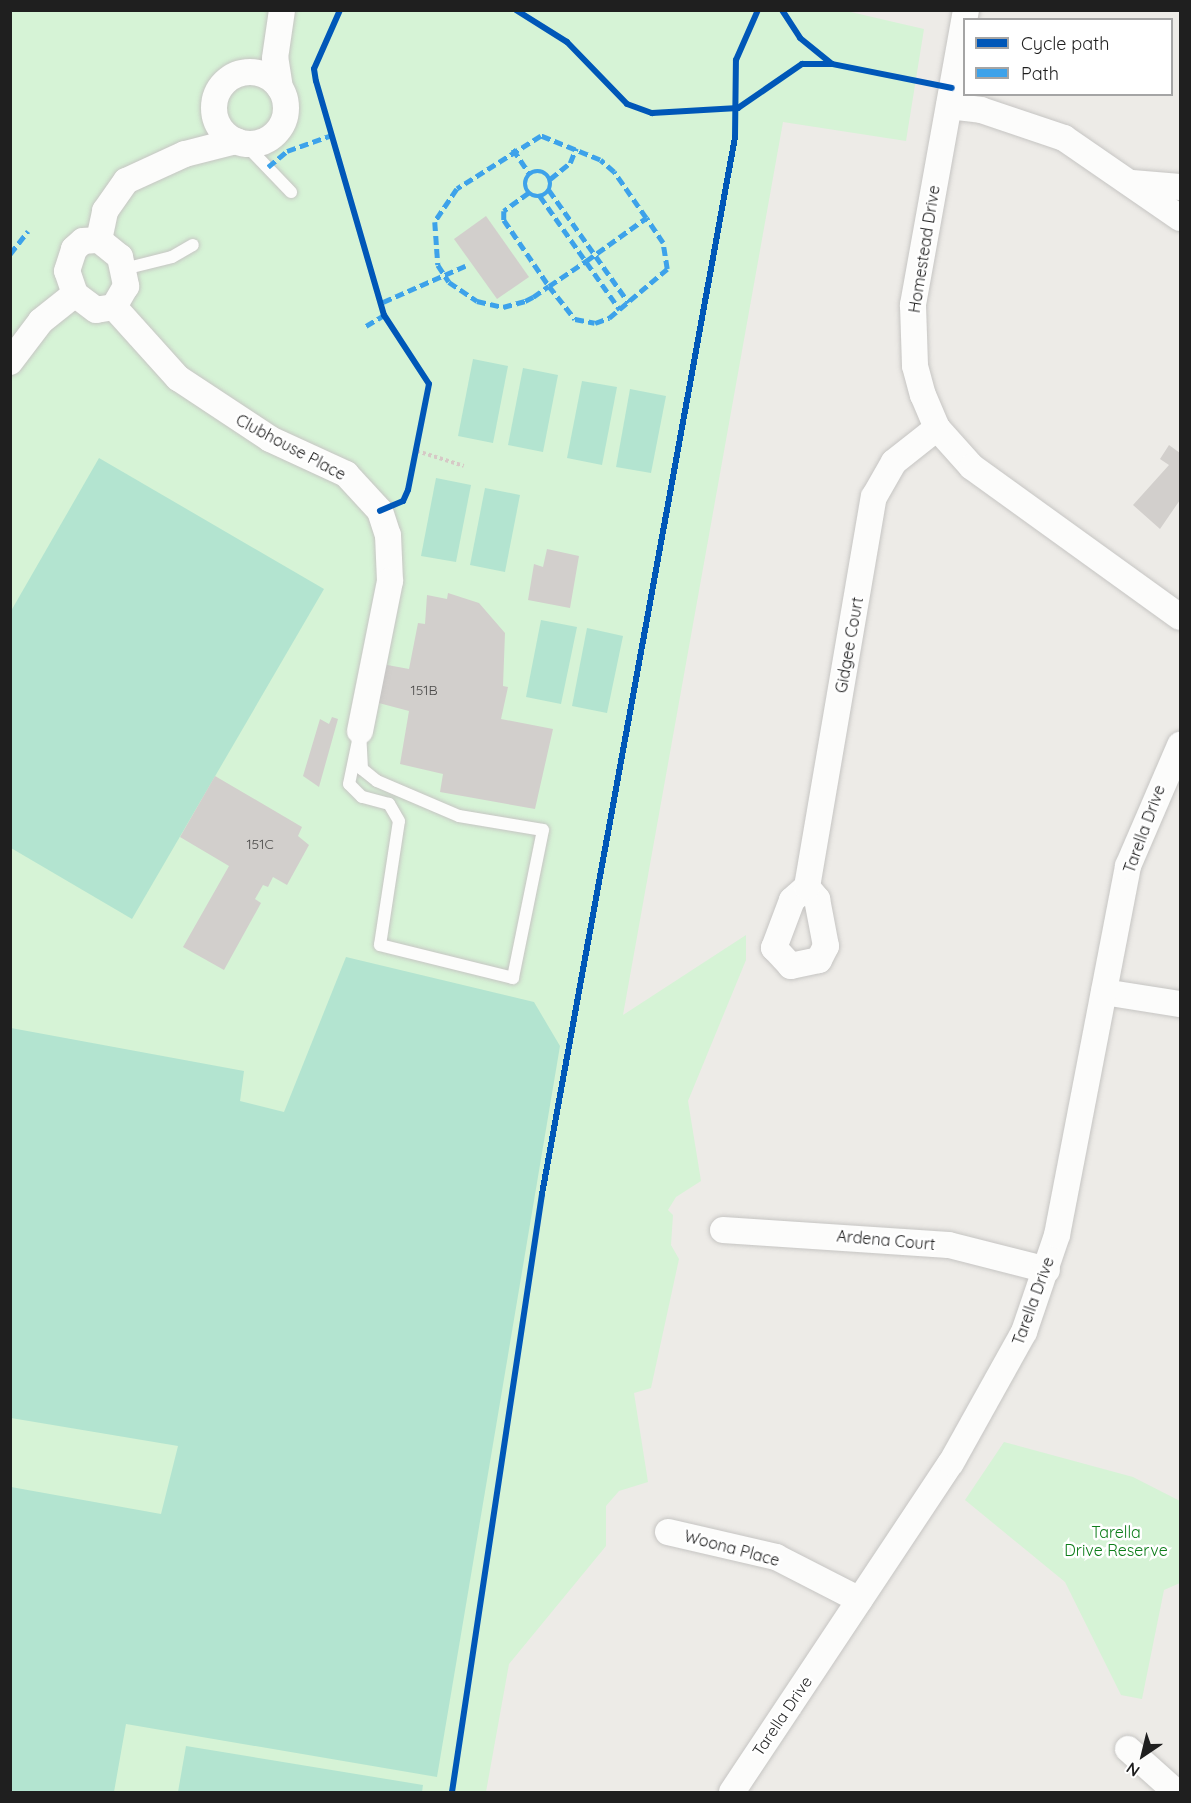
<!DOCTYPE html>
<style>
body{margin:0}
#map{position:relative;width:1191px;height:1803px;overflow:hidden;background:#edebe7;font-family:Quicksand,sans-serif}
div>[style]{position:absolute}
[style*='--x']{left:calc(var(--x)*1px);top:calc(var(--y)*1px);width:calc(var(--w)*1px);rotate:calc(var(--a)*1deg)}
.park>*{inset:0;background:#d6f3d6}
.pitch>*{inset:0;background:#b3e4d0}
.building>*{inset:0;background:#d2cfcc}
.path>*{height:4px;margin-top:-2px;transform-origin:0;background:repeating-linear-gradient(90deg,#d6c9c6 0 3px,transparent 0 6px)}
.roads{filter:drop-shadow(0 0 2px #c6c5c3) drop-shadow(0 0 2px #c6c5c3)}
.lane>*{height:12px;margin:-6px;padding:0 6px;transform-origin:6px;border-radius:6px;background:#fcfcfb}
.street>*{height:26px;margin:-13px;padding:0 13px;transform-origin:13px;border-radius:13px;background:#fcfcfb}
.street>.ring{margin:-13px;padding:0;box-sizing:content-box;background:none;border:26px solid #fcfcfb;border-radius:50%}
.quiet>*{height:4.5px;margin-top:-2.25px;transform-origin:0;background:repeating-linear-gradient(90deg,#3da2ea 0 9px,transparent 0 13.5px)}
.quiet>.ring{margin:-2.25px;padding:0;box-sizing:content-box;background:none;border:4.5px solid #3da2ea;border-radius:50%}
.cycleway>*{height:6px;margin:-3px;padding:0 3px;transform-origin:3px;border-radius:3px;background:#0057b8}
span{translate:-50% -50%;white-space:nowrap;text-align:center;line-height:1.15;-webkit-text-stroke:5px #fff;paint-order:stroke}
.number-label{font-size:14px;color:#4c4b4a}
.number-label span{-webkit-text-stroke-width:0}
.street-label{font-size:16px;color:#1f1f1f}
.park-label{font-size:16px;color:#0d7d1a}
.frame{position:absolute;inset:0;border:12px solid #1f1f1f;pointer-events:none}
.legend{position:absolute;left:963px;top:18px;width:210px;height:78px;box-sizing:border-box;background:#fff;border:2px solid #a5a5a5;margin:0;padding:8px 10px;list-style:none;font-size:18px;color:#1f1f1f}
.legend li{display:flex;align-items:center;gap:12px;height:30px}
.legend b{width:30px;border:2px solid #a5a5a5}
.north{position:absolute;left:1113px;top:1725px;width:60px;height:60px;-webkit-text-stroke:4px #fff;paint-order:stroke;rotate:215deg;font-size:16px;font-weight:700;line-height:24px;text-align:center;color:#1f1f1f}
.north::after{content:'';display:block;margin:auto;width:21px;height:27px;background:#1f1f1f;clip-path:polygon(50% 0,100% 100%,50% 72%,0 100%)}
</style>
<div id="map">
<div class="park">
<div style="clip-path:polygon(842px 10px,924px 29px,906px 141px,783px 122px,623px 1015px,746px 935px,746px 960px,688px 1101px,701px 1181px,676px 1197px,668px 1210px,673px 1215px,671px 1245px,679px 1259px,651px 1388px,634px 1393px,648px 1482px,619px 1491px,606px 1506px,606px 1546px,509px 1664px,486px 1792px,11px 1792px,11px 11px)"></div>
<div style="clip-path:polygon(1004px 1442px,1133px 1477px,1180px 1501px,1180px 1583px,1164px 1590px,1142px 1699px,1121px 1695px,1065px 1582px,965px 1500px)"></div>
</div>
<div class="pitch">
<div style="clip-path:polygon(473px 359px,508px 366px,493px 443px,458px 436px)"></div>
<div style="clip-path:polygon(523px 368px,558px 375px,543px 452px,508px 445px)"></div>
<div style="clip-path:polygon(582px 381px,617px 387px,602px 465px,567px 458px)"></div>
<div style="clip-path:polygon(630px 389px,666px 396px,651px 473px,616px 467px)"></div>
<div style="clip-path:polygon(99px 458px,324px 589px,132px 919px,11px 848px,11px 611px)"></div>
<div style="clip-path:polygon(436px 478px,471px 485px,456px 562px,421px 556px)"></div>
<div style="clip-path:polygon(485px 488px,520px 495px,505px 572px,470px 565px)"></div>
<div style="clip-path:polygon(541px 620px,577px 627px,561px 704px,526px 697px)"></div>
<div style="clip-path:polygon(587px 628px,623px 636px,607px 713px,572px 706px)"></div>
<div style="clip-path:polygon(346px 957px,534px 1002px,560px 1046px,437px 1777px,126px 1724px,114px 1792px,11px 1792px,11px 1487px,161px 1514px,178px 1446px,11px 1418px,11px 1028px,244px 1071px,240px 1101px,284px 1112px)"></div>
<div style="clip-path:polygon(186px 1746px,423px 1785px,422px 1792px,178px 1792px)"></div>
</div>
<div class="building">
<div style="clip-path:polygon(486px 216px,529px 277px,497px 299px,454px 239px)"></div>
<div style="clip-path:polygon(1169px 445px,1180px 453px,1180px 500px,1160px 529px,1133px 505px,1169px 465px,1160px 459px)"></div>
<div style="clip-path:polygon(547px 549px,579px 556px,570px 608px,528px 600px,534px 564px,543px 567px)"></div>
<div style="clip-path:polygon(448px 593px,479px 603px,505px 633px,503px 686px,508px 687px,501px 719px,553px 729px,535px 809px,440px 792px,443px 774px,400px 764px,409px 711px,375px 702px,382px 664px,409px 669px,418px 623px,425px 624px,427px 595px,447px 599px)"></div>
<div style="clip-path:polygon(332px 717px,338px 719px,319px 787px,303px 776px,320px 719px,329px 724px)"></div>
<div style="clip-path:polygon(215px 776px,302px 827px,298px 836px,309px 845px,287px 885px,273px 877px,268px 887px,263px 885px,255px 899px,261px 903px,224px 970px,183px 947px,229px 866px,180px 837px)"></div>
</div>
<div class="path">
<div style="--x:417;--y:451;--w:49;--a:17.7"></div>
</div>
<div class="roads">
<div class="lane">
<div style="--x:244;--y:143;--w:68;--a:46.2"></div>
<div style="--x:124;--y:269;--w:49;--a:-14"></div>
<div style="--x:172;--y:257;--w:24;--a:-30"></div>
<div style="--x:360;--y:731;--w:38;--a:87"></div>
<div style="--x:362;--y:769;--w:19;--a:39"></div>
<div style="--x:377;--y:781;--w:89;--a:23.1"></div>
<div style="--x:459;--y:816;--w:85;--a:9.5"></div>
<div style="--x:543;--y:830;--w:151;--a:101.5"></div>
<div style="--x:513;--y:978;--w:137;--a:-166.1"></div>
<div style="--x:380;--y:945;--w:125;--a:-81.3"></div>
<div style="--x:399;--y:821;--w:20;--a:-120"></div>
<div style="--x:389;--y:804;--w:28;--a:-165"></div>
<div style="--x:362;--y:797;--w:18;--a:-135"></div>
<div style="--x:349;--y:784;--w:54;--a:-78.3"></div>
</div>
<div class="street">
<div style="--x:966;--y:10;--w:300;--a:100.2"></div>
<div style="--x:913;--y:305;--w:61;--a:88.1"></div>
<div style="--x:915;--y:366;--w:30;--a:75"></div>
<div style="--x:923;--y:395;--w:36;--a:67"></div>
<div style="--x:937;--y:428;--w:52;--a:48.1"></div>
<div style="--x:972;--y:467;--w:256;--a:35.8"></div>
<div class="ring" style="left:214px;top:72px;width:46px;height:46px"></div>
<div style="--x:280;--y:88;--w:30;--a:-99"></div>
<div style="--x:275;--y:58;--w:49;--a:-81.7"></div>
<div style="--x:949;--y:106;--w:32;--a:7"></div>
<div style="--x:981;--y:110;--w:88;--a:18.6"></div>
<div style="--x:1064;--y:138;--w:141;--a:34.6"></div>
<div style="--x:1132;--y:183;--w:48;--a:4.8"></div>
<div style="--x:99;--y:240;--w:27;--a:39"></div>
<div style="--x:120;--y:257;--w:30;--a:78"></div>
<div style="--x:126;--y:286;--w:24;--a:120"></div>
<div style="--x:114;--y:307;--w:18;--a:171"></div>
<div style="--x:96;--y:310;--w:26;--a:-143"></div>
<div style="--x:75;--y:294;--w:24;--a:-109"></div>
<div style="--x:67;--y:271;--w:23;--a:-72"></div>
<div style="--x:74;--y:249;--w:12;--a:-42"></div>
<div style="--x:83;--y:241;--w:16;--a:-4"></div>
<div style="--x:99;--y:240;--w:30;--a:-78"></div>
<div style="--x:105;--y:211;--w:37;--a:-55"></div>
<div style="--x:126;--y:181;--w:65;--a:-24.6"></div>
<div style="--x:185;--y:154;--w:53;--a:-14.3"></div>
<div style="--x:114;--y:307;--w:96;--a:48"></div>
<div style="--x:178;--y:378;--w:110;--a:33.5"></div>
<div style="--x:270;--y:439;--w:84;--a:24.7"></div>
<div style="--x:346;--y:474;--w:50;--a:47.4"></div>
<div style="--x:380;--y:511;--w:25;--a:72"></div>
<div style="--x:388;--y:535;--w:46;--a:87.5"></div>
<div style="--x:390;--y:581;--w:153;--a:101.3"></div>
<div style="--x:10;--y:362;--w:51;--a:-52.9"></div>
<div style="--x:41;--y:321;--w:43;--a:-38.5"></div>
<div style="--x:807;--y:887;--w:16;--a:50"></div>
<div style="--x:817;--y:899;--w:48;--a:79.2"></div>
<div style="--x:826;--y:946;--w:16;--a:117"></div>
<div style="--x:819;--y:960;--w:29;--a:168"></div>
<div style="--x:791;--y:966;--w:25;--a:-133"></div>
<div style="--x:774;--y:948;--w:51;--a:-69.4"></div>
<div style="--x:792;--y:900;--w:20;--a:-41"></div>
<div style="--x:807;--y:887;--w:396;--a:-80.3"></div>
<div style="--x:874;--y:497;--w:40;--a:-60.3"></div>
<div style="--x:894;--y:462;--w:55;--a:-38.3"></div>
<div style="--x:1104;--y:992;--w:77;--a:9"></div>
<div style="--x:723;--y:1230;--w:226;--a:3.8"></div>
<div style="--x:949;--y:1245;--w:101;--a:14.3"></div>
<div style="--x:668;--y:1532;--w:111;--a:13"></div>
<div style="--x:776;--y:1557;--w:94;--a:27.1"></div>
<div style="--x:1128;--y:1749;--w:64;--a:41.9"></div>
<div style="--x:732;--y:1792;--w:395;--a:-56.4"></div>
<div style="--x:951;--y:1463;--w:150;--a:-60.9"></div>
<div style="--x:1024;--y:1332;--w:102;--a:-71.2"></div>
<div style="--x:1057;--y:1235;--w:376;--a:-79.1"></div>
<div style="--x:1128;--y:866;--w:132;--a:-66.7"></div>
</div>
</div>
<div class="quiet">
<div style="--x:513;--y:149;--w:30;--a:56"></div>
<div style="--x:268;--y:167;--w:25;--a:-40"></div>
<div style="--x:287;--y:151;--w:48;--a:-19.6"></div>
<div class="ring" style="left:525px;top:171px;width:21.5px;height:21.5px"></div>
<div style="--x:550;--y:179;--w:26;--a:-39"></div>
<div style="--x:570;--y:163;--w:16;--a:-68"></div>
<div style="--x:549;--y:190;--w:138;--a:54.7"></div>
<div style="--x:529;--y:193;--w:31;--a:144"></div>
<div style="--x:504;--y:211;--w:9;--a:90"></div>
<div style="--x:504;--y:220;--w:80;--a:55.7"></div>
<div style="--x:549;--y:286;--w:42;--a:51.8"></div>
<div style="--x:575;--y:319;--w:20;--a:11"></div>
<div style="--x:595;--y:323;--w:15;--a:-20"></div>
<div style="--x:609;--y:318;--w:76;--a:-40.2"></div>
<div style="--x:667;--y:269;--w:26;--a:-99"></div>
<div style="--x:663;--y:243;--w:30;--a:-124"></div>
<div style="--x:646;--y:218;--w:56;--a:-124.8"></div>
<div style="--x:614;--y:172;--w:18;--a:-139"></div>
<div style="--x:600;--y:160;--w:64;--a:-157.9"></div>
<div style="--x:541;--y:136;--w:99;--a:147.8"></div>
<div style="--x:457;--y:189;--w:40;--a:124"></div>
<div style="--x:435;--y:222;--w:43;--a:86"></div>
<div style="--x:438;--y:265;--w:20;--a:57"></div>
<div style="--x:449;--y:282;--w:34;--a:34"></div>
<div style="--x:477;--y:301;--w:27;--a:13"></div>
<div style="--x:503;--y:307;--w:23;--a:-15"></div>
<div style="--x:525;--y:301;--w:9;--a:-27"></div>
<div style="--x:533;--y:297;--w:19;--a:-35"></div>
<div style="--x:549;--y:286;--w:45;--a:-34"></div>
<div style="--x:586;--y:261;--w:74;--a:-35.6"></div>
<div style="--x:540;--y:196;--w:139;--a:54.9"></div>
<div style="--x:10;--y:254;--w:29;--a:-52"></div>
<div style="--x:383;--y:302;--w:90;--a:-23.7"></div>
<div style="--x:366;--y:326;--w:21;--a:-31"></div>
</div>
<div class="cycleway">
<div style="--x:340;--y:10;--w:64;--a:113.8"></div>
<div style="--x:314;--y:69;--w:12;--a:81"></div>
<div style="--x:316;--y:81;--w:244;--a:73.8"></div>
<div style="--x:384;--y:315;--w:82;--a:56.9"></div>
<div style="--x:429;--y:384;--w:108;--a:101.2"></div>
<div style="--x:408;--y:490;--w:12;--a:114"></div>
<div style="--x:403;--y:501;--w:25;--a:157"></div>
<div style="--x:516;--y:10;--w:60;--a:32.1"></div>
<div style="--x:567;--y:42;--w:86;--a:45.9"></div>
<div style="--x:627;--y:104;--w:27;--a:20"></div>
<div style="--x:652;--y:113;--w:86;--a:-3.3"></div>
<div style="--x:738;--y:108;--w:78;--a:-34.5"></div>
<div style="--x:802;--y:64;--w:30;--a:0"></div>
<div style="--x:782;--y:10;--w:33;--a:57"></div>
<div style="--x:800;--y:38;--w:41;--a:39.1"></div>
<div style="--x:832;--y:64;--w:122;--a:11.3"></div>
<div style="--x:452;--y:1792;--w:605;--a:-81.44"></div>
<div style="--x:542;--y:1194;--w:1074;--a:-79.65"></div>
<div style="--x:735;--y:137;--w:77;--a:-89.3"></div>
<div style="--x:736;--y:60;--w:55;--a:-66.3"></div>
</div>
<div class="number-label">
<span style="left:424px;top:690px">151B</span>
<span style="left:260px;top:844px">151C</span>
</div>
<div class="street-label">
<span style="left:924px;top:249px;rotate:-81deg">Homestead Drive</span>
<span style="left:291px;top:447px;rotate:28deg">Clubhouse Place</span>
<span style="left:849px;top:645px;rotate:-80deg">Gidgee Court</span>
<span style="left:1144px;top:829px;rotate:-70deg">Tarella Drive</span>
<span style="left:886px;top:1240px;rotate:5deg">Ardena Court</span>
<span style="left:1033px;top:1301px;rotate:-70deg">Tarella Drive</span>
<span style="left:732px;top:1548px;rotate:15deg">Woona Place</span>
<span style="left:782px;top:1716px;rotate:-56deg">Tarella Drive</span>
</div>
<div class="park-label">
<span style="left:1116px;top:1541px">Tarella<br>Drive Reserve</span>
</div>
<div class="frame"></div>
<ul class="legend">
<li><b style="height:8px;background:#0057b8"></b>Cycle path</li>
<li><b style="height:8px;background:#3da2ea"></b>Path</li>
</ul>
<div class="north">N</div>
</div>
